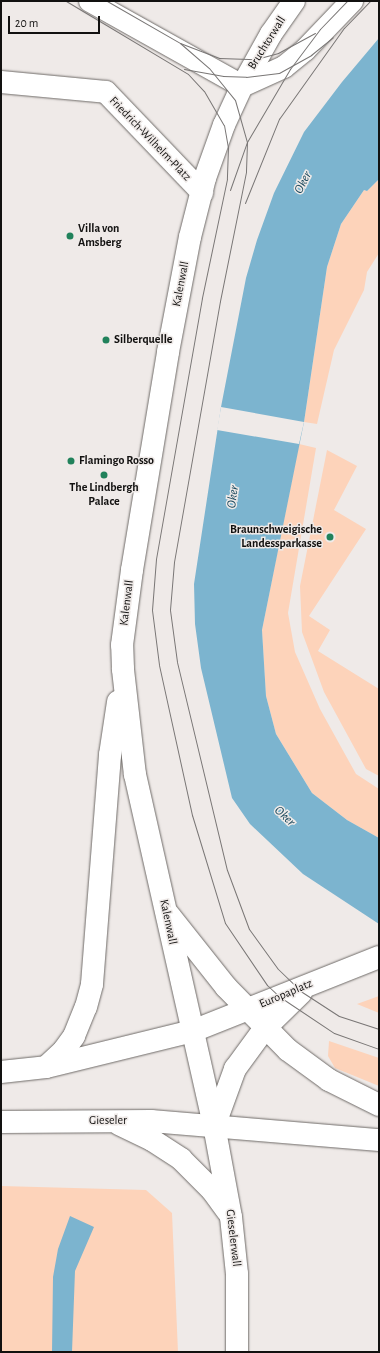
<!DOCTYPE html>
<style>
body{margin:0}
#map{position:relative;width:380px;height:1353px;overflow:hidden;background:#efeae8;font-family:"Alegreya Sans",sans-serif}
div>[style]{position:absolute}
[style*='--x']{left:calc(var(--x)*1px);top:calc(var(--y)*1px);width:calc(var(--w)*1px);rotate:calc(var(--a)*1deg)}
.green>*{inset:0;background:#fdd3ba}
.water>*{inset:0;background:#7cb4cf}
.pier>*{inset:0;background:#efeae8}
.roads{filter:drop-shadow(0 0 1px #6f6b68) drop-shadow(0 0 1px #6f6b68)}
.street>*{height:22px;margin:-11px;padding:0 11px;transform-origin:11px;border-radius:11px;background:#fff}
.secondary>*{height:22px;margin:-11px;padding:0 11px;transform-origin:11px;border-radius:11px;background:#fff}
.tram>*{height:1px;margin:-0.5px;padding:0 0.5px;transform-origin:0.5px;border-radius:0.5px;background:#797675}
.dots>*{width:11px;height:11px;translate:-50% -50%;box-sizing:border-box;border:2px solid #efeae8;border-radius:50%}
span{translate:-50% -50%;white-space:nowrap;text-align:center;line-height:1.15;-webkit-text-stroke:3px #efeae8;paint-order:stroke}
.street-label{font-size:12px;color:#121110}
.poi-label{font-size:12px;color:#121110;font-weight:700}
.left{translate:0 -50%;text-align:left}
.right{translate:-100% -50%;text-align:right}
.water-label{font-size:13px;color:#1c4a5e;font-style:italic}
.frame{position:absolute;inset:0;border:2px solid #121110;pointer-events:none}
.scale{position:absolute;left:8px;top:16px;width:92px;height:18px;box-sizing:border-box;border:2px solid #121110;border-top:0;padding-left:5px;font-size:12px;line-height:14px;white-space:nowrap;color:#121110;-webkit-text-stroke:3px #efeae8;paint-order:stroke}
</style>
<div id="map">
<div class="green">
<div style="clip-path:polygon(379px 179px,379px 253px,367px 272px,364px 290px,334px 350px,317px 424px,304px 422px,327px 267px,341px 224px,364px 190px,367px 191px)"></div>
<div style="clip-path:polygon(299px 444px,316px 448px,288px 613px,295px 652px,320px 709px,356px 774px,379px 789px,379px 838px,347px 820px,312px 793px,276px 734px,266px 696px,262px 630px)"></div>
<div style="clip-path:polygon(327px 450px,357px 466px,334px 510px,366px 529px,309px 616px,330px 630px,318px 651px,379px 689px,379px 776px,366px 769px,324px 692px,302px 632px,300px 586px)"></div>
<div style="clip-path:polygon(379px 996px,379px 1013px,357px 1004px)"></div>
<div style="clip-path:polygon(329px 1041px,379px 1058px,379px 1086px,335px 1068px,328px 1056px)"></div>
<div style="clip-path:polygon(1px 1186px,146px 1190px,172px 1213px,178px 1352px,1px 1352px)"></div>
</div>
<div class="water">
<div style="clip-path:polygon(379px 38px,379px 179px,367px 191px,364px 190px,341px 224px,327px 267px,304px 422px,262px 630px,266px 696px,276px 734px,312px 793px,347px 820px,379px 838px,379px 924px,303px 874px,250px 824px,232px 798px,201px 668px,195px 624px,194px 584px,221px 407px,246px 278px,257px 240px,274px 193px,304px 132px,342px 82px)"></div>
<div style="clip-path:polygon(70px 1216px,94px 1227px,75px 1271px,72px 1352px,52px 1352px,53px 1277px,58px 1249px)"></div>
</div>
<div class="pier">
<div style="clip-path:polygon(221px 407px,304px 422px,299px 444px,217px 430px)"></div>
</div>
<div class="roads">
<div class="street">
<div style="--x:90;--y:1;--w:174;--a:29.2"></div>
<div style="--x:1;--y:82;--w:105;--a:5.4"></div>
<div style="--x:106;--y:92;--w:139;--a:46.2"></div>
</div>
<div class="secondary">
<div style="--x:242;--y:86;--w:46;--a:-24.3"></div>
<div style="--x:284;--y:67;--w:27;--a:-39"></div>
<div style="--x:305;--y:50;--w:68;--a:-46.2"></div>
<div style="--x:169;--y:915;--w:92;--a:51.6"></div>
<div style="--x:226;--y:987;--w:88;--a:45.5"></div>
<div style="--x:288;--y:1050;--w:51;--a:36.2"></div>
<div style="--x:329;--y:1080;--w:56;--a:26.6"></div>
<div style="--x:46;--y:1067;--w:25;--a:-43"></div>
<div style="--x:64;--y:1050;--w:17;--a:-54"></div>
<div style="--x:74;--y:1036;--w:31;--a:-68"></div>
<div style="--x:86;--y:1007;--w:24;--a:-75"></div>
<div style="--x:92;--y:984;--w:230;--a:-85.5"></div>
<div style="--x:110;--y:755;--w:54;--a:-81.4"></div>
<div style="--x:1;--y:1072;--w:45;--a:-6.3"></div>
<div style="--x:46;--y:1067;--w:151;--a:-13.8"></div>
<div style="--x:193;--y:1031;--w:200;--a:-21.7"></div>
<div style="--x:1;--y:1122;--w:150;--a:-0.4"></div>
<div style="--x:151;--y:1121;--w:229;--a:4.8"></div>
<div style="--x:119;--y:1124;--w:37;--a:26"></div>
<div style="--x:152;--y:1140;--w:35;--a:33"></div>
<div style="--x:181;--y:1159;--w:44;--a:45"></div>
<div style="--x:212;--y:1190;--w:26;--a:54"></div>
<div style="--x:215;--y:1124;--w:59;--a:-70"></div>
<div style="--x:235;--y:1069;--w:51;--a:-53.8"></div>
<div style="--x:265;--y:1028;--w:50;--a:-44.2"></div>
<div style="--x:237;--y:1352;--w:78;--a:-90"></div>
<div style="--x:237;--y:1274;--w:57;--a:-96"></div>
<div style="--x:231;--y:1217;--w:94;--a:-100.5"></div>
<div style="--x:214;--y:1125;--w:359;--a:-102.7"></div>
<div style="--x:135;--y:775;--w:107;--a:-96.5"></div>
<div style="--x:123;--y:669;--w:24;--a:-92"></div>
<div style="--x:122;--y:645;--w:76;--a:-82.4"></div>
<div style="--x:132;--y:570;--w:221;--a:-80.6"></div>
<div style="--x:168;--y:352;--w:117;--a:-79.2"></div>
<div style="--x:190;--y:237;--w:61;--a:-75.7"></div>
<div style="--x:205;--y:178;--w:56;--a:-70.3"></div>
<div style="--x:224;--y:125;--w:43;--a:-65.2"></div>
<div style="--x:242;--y:86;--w:60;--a:-60.9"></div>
<div style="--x:271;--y:34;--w:40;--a:-55.1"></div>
</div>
</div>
<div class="tram">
<div style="--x:66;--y:1;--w:142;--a:30.9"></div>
<div style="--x:188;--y:74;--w:23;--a:47"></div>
<div style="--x:204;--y:91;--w:39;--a:60"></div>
<div style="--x:224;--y:125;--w:22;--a:80"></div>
<div style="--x:228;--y:147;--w:32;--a:92"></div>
<div style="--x:227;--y:179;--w:122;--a:101.9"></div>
<div style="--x:202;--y:298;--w:265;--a:100"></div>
<div style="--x:156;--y:559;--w:51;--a:94.5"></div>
<div style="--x:152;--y:610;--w:55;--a:82.7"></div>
<div style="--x:159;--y:665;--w:154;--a:77.6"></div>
<div style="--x:192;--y:815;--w:113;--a:73"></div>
<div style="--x:225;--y:923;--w:75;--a:55.9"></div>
<div style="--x:267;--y:985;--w:18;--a:43"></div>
<div style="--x:280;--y:997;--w:65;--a:33.7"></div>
<div style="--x:334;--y:1033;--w:48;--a:19.6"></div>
<div style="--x:107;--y:1;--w:84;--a:29.9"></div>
<div style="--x:180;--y:43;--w:42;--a:21"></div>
<div style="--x:219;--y:58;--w:37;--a:2"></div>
<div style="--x:256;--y:59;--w:23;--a:-15"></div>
<div style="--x:278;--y:53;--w:42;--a:-28.4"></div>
<div style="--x:180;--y:43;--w:38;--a:41"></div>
<div style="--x:209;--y:68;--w:41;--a:50.9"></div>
<div style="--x:235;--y:100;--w:44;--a:74.1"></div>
<div style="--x:247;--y:142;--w:30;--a:92"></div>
<div style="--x:246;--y:172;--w:132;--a:101.4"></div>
<div style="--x:220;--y:301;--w:265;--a:100"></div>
<div style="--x:174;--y:562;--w:48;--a:94.8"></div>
<div style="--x:170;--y:610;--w:52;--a:82.3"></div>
<div style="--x:177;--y:662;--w:214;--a:76.5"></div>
<div style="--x:227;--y:870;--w:63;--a:69.6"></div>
<div style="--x:249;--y:929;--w:49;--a:54.1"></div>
<div style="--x:278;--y:969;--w:33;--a:44"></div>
<div style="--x:302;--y:992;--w:44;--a:33"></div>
<div style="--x:339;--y:1016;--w:42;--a:18"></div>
<div style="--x:184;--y:69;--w:40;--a:10"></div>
<div style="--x:223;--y:76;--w:23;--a:2"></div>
<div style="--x:246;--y:77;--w:33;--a:-7"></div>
<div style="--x:279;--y:73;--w:37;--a:-29"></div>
<div style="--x:311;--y:55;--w:28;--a:-39"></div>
<div style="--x:230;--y:190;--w:51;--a:-70.5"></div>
<div style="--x:247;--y:142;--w:85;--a:-59.5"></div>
<div style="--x:290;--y:69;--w:50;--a:-53.1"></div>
<div style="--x:320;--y:29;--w:39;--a:-46"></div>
<div style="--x:245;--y:203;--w:91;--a:-68"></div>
<div style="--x:279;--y:119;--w:112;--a:-54.5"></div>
<div style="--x:344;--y:28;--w:37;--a:-46"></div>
</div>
<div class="dots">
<div style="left:70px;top:236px;background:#21825b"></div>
<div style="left:106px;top:340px;background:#21825b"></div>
<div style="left:71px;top:461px;background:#21825b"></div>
<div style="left:104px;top:475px;background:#21825b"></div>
<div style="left:330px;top:537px;background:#21825b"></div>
</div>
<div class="street-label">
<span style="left:267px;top:43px;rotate:-58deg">Bruchtorwall</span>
<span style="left:150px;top:139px;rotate:46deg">Friedrich-Wilhelm-Platz</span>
<span style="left:181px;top:284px;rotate:-79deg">Kalenwall</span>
<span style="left:127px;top:603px;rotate:-83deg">Kalenwall</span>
<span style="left:168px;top:922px;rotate:78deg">Kalenwall</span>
<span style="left:286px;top:994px;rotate:-23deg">Europaplatz</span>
<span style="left:108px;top:1121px">Gieseler</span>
<span style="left:233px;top:1238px;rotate:83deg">Gieselerwall</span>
</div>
<div class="poi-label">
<span class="left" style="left:78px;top:236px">Villa von<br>Amsberg</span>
<span class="left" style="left:114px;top:340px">Silberquelle</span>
<span class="left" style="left:79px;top:461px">Flamingo Rosso</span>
<span style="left:104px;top:495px">The Lindbergh<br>Palace</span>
<span class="right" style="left:322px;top:537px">Braunschweigische<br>Landessparkasse</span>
</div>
<div class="water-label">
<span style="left:304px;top:183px;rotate:-63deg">Oker</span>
<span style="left:234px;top:497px;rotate:-82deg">Oker</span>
<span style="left:284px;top:817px;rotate:43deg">Oker</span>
</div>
<div class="frame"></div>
<div class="scale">20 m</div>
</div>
